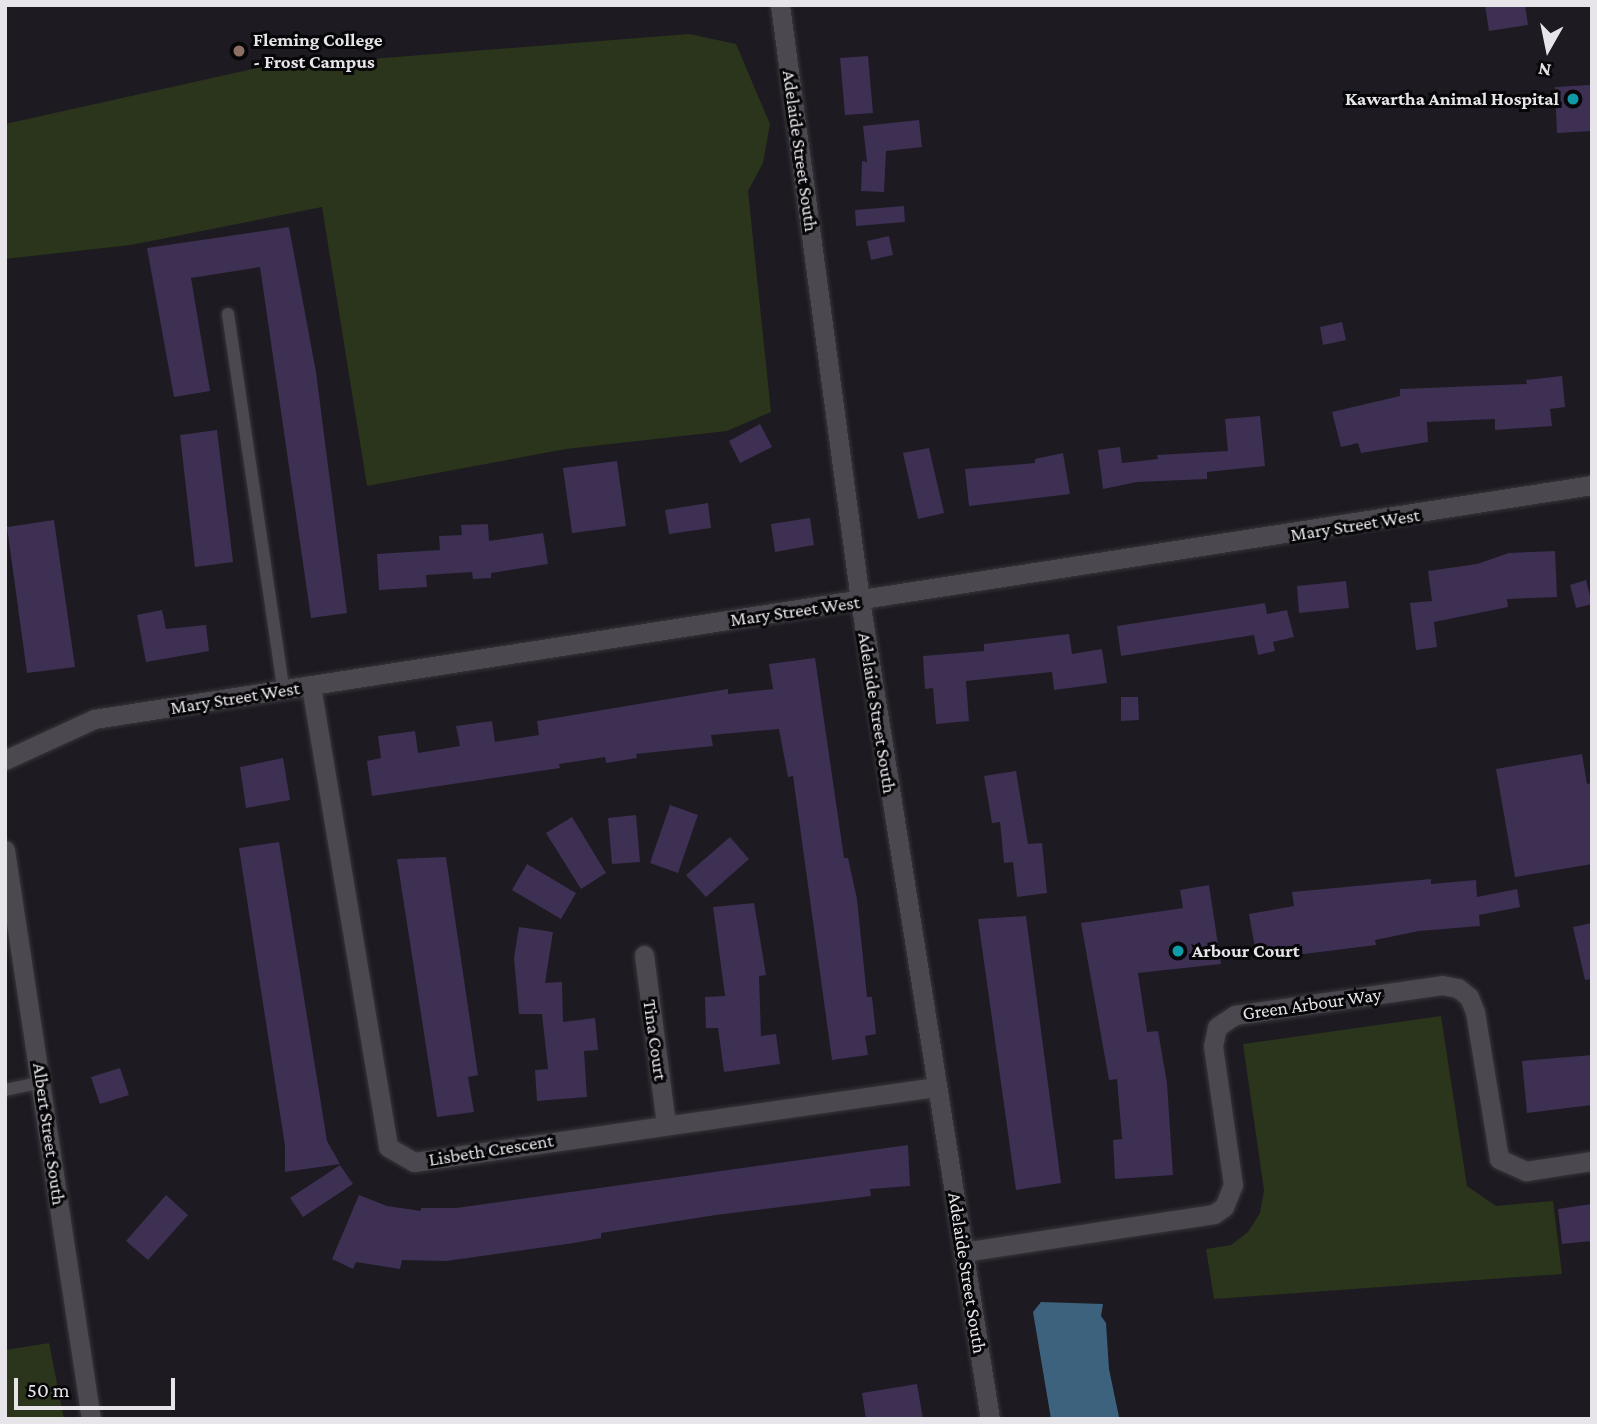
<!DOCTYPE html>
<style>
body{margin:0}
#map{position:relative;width:1597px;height:1424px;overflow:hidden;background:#1d1a21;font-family:"Crimson Pro",serif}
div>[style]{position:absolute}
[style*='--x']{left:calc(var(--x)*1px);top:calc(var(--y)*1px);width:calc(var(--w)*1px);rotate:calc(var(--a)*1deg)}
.green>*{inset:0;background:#2a351b}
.water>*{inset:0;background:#3c627d}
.building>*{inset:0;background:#3d3053}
.roads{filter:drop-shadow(0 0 2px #38363b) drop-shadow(0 0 2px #38363b)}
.service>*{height:12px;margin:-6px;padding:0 6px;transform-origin:6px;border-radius:6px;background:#4b4850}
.minor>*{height:19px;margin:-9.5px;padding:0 9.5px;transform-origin:9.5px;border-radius:9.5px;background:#4b4850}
.tertiary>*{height:19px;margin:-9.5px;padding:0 9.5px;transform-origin:9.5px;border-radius:9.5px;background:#4b4850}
.dots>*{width:19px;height:19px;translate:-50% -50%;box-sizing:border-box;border:4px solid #070608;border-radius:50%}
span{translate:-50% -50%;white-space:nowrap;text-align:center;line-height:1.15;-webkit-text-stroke:6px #070608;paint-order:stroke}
.poi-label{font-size:19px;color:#e7e4ea;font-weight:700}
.left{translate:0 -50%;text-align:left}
.right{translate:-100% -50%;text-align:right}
.street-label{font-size:19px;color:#e7e4ea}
.frame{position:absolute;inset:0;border:7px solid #e7e4ea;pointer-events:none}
.north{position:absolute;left:1513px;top:14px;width:70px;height:70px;-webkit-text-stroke:5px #070608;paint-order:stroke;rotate:189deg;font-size:19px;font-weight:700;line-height:28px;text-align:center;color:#e7e4ea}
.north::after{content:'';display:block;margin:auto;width:24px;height:32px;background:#e7e4ea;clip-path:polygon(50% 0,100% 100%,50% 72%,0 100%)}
.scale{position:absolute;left:14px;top:1378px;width:161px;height:32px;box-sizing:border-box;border:4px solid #e7e4ea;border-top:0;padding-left:9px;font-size:21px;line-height:24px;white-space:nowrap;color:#e7e4ea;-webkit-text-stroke:5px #070608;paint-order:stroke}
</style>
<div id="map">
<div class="green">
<div style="clip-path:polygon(689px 34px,736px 44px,770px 124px,763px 163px,748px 191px,771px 412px,727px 431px,566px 449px,367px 486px,322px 207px,131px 245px,5px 259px,5px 124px,257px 68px)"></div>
<div style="clip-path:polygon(1441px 1016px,1467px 1186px,1496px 1206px,1553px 1201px,1562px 1274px,1214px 1299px,1206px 1249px,1231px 1245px,1248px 1232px,1260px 1213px,1264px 1190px,1243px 1044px)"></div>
<div style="clip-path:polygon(49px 1343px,64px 1419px,5px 1419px,5px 1350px)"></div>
</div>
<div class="water">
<div style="clip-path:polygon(1041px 1302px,1103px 1304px,1101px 1316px,1106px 1323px,1109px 1369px,1119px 1417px,1051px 1419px,1033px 1312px)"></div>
</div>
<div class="building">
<div style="clip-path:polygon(1485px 5px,1525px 5px,1528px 25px,1489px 31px)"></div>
<div style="clip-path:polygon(868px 56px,873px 113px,845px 115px,840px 58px)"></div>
<div style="clip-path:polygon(1590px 85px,1592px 131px,1557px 133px,1555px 87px)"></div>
<div style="clip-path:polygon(919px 120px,922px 147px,886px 151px,884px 192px,861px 191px,862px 161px,867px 162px,863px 126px)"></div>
<div style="clip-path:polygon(904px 206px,905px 222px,856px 226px,855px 210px)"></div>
<div style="clip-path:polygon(289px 227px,316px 372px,347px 613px,311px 618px,260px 267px,191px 278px,210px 391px,174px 397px,147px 248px)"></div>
<div style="clip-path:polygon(889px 236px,893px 255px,871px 260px,867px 241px)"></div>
<div style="clip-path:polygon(1342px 322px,1346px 340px,1323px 345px,1320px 327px)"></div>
<div style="clip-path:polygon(1562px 376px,1565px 407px,1550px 409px,1552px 426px,1495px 430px,1495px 419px,1427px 422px,1428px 442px,1361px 453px,1358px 443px,1341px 447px,1332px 412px,1400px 396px,1400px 389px,1527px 384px,1526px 380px)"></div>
<div style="clip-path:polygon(1260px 416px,1265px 466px,1207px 472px,1207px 479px,1137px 482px,1103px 489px,1098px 450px,1120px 447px,1122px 463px,1158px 459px,1157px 455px,1228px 451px,1225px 419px)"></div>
<div style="clip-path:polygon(760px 424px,772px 447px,740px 463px,729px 441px)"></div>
<div style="clip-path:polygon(217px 430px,233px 562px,195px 567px,180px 435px)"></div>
<div style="clip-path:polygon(929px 448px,944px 513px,918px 519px,903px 453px)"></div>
<div style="clip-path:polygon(1063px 453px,1070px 494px,969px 506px,965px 469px,1035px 463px,1035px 459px)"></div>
<div style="clip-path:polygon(617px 461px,626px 526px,572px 533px,563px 468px)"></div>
<div style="clip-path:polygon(708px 503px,711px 528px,669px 534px,665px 510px)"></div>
<div style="clip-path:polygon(810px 518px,814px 545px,775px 552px,771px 524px)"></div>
<div style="clip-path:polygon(54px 520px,75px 667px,27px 673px,7px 527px)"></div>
<div style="clip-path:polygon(488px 524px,489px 541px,543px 533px,548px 564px,491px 573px,491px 578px,473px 579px,472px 572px,426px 575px,427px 587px,379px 590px,377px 554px,440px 550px,439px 536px,462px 535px,461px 525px)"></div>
<div style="clip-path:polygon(1555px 551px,1557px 597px,1507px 599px,1508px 607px,1434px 622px,1437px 647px,1416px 650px,1410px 603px,1432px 601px,1428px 571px,1477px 564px,1509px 553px)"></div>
<div style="clip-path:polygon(1586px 580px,1592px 604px,1576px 608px,1570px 585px)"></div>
<div style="clip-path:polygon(1346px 581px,1349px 608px,1299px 613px,1297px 586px)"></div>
<div style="clip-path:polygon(1265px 603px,1267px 614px,1287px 610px,1294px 637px,1273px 642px,1275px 651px,1258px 655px,1254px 635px,1121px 656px,1117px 626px)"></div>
<div style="clip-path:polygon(162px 610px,166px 629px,206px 625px,209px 651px,146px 662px,137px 615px)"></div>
<div style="clip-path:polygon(1069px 634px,1072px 654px,1102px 649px,1107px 683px,1054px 690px,1052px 672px,966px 681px,969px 721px,936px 724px,933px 688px,925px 689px,923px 656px,984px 651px,984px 644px)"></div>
<div style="clip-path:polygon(815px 658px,844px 858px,848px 858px,857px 899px,867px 997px,872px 997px,876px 1034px,865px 1036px,868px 1055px,832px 1060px,793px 776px,788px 777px,779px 729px,711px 735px,713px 746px,636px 754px,637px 758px,606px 763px,605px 757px,559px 764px,560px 768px,372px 796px,367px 761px,381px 758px,378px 736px,415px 731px,418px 753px,460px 746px,456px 726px,492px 721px,495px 742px,539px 735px,537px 721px,728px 689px,728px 694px,773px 689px,769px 664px)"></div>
<div style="clip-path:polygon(1121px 697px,1138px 697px,1139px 720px,1121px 721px)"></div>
<div style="clip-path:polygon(1582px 754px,1587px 784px,1592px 783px,1592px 864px,1515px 877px,1496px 769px)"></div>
<div style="clip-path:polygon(283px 758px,290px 800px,246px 808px,240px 767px)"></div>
<div style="clip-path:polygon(1016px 771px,1028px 844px,1042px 843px,1047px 893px,1017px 897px,1013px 862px,1004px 863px,1000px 822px,992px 823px,984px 776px)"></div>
<div style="clip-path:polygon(670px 805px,698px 815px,678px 873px,650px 863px)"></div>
<div style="clip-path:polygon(636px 815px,640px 862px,612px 864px,608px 818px)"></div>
<div style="clip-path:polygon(572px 817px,606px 873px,581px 889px,546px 833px)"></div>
<div style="clip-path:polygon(730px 837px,749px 859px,706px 897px,686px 875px)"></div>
<div style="clip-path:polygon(279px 842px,327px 1141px,340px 1164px,285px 1172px,285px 1146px,239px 848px)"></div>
<div style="clip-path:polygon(446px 857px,478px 1075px,468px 1077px,474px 1112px,437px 1117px,397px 859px)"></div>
<div style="clip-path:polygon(527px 864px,576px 893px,561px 919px,512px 890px)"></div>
<div style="clip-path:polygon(1431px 879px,1431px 884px,1476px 880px,1477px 897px,1517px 889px,1520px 907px,1479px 915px,1480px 926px,1419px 931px,1375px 940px,1376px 945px,1257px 960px,1249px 914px,1294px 906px,1292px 892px)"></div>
<div style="clip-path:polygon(1209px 885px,1221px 964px,1138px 973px,1147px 1032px,1158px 1031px,1167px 1083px,1173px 1175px,1115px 1179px,1113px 1140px,1122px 1139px,1117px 1079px,1109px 1080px,1081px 923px,1183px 908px,1180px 890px)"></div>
<div style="clip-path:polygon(754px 903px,766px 975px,759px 976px,761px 1036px,776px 1034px,780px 1064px,724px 1072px,718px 1028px,706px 1028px,705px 997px,725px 996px,713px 907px)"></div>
<div style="clip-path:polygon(1026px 916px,1061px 1183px,1016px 1190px,978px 919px)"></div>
<div style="clip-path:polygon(1592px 923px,1592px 979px,1585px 980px,1573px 927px)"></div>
<div style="clip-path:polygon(519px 927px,553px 932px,545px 983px,562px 982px,563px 1022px,595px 1018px,598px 1050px,584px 1051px,587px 1097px,537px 1101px,535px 1070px,548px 1069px,542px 1014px,519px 1014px,514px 958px)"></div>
<div style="clip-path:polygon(1592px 1055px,1592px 1105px,1527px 1113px,1522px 1061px)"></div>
<div style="clip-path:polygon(120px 1068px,129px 1095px,100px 1104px,91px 1077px)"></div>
<div style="clip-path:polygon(908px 1145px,910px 1186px,870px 1189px,871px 1196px,716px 1215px,601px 1233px,601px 1238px,574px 1243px,446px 1261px,402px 1260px,400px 1269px,356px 1262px,353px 1269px,332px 1259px,359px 1195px,387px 1206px,421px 1211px,421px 1208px,456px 1208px)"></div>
<div style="clip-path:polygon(340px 1165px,353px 1184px,303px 1217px,290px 1198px)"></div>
<div style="clip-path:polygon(166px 1195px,188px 1215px,148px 1260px,126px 1241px)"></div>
<div style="clip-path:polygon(1592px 1204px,1592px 1241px,1562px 1244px,1558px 1209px)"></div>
<div style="clip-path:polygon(917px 1384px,923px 1419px,866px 1419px,862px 1393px)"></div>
</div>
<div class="roads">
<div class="service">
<div style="--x:228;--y:314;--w:382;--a:81.6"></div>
<div style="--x:5;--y:1090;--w:38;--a:-12"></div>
</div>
<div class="minor">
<div style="--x:780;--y:5;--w:600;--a:82.34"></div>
<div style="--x:860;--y:600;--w:829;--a:80.98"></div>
<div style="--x:311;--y:686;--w:467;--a:80.5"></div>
<div style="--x:388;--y:1147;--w:30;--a:30"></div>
<div style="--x:414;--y:1162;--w:526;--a:-8.19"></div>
<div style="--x:5;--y:850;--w:575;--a:81.41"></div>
<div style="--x:644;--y:955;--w:170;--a:82.6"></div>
<div style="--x:963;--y:1252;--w:254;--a:-8.6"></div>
<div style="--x:1214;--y:1214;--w:12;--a:-35"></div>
<div style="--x:1224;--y:1207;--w:24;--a:-68"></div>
<div style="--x:1233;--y:1185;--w:140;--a:-98.2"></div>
<div style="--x:1213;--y:1046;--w:19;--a:-78"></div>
<div style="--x:1217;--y:1027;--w:22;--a:-34"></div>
<div style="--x:1235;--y:1015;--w:209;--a:-8.2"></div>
<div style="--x:1442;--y:985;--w:16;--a:11"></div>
<div style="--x:1458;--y:988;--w:14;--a:39"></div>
<div style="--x:1469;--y:997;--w:16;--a:68"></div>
<div style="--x:1475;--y:1012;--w:149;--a:80.7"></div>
<div style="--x:1499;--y:1159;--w:30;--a:24"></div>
<div style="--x:1526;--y:1171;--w:67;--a:-8.6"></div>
</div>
<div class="tertiary">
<div style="--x:5;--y:760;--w:98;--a:-24.7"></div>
<div style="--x:94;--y:719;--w:1516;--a:-8.88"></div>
</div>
</div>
<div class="dots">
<div style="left:239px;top:51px;background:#8d6e63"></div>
<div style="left:1573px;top:99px;background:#0f9aa8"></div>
<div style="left:1178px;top:951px;background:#0f9aa8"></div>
</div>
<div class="poi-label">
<span class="left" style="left:253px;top:51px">Fleming College<br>- Frost Campus</span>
<span class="right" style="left:1559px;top:99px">Kawartha Animal Hospital</span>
<span class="left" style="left:1192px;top:951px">Arbour Court</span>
</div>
<div class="street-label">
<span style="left:800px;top:151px;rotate:82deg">Adelaide Street South</span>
<span style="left:1355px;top:525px;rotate:-9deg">Mary Street West</span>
<span style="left:795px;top:611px;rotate:-8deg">Mary Street West</span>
<span style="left:235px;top:698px;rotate:-9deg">Mary Street West</span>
<span style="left:877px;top:713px;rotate:81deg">Adelaide Street South</span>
<span style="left:1312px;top:1004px;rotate:-8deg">Green Arbour Way</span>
<span style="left:655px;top:1040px;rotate:82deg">Tina Court</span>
<span style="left:49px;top:1134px;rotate:82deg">Albert Street South</span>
<span style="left:491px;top:1150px;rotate:-9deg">Lisbeth Crescent</span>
<span style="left:967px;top:1273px;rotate:81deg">Adelaide Street South</span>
</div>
<div class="frame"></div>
<div class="north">N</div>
<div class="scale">50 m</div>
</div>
